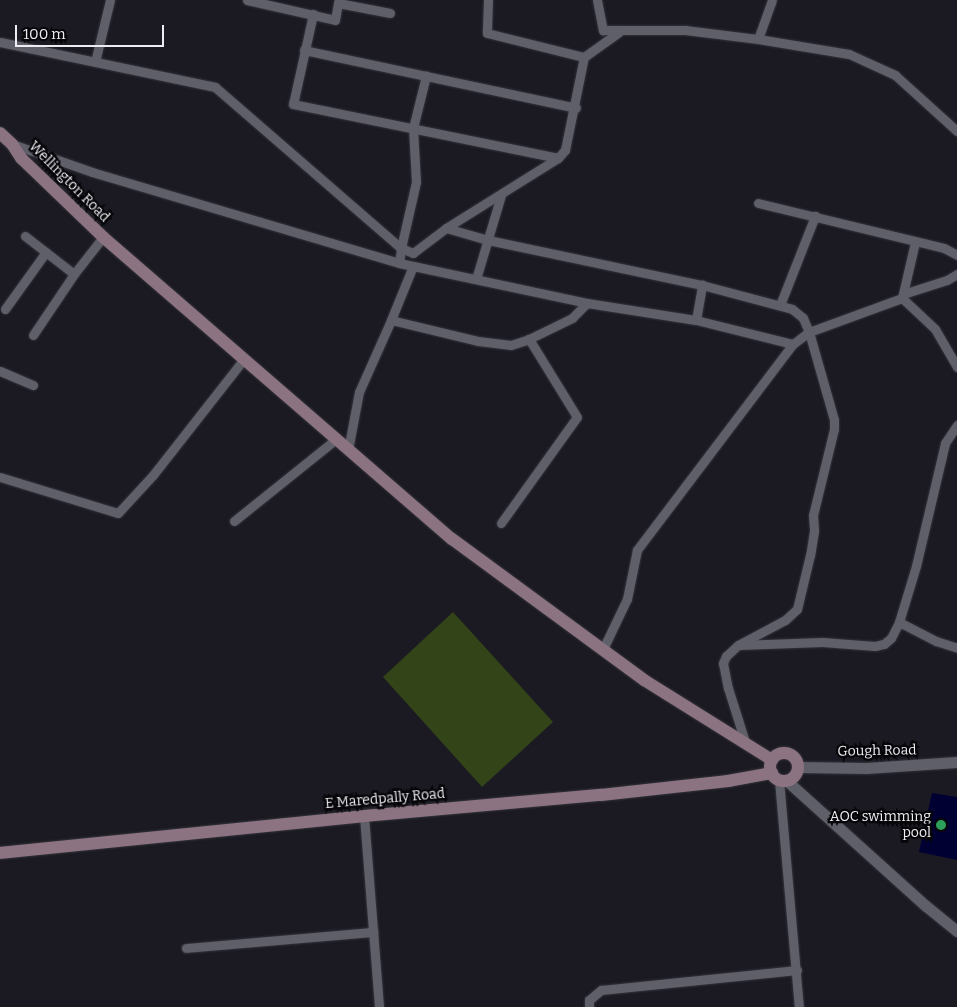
<!DOCTYPE html>
<style>
body{margin:0}
#map{position:relative;width:957px;height:1007px;overflow:hidden;background:#1b1a23;font-family:Bitter,serif}
div>[style]{position:absolute}
[style*='--x']{left:calc(var(--x)*1px);top:calc(var(--y)*1px);width:calc(var(--w)*1px);rotate:calc(var(--a)*1deg)}
.green>*{inset:0;background:#324418}
.water>*{inset:0;background:#003}
.roads{filter:drop-shadow(0 0 1px #34333a) drop-shadow(0 0 1px #34333a)}
.minor>*{height:9px;margin:-4.5px;padding:0 4.5px;transform-origin:4.5px;border-radius:4.5px;background:#5f5f6a}
.tertiary>*{height:11px;margin:-5.5px;padding:0 5.5px;transform-origin:5.5px;border-radius:5.5px;background:#5f5f6a}
.secondary>*{height:12px;margin:-6px;padding:0 6px;transform-origin:6px;border-radius:6px;background:#8c7381}
.secondary>.ring{margin:-6px;padding:0;box-sizing:content-box;background:none;border:12px solid #8c7381;border-radius:50%}
.dots>*{width:14px;height:14px;translate:-50% -50%;box-sizing:border-box;border:2px solid #060609;border-radius:50%}
span{translate:-50% -50%;white-space:nowrap;text-align:center;line-height:1.15;-webkit-text-stroke:4.5px #060609;paint-order:stroke}
.street-label{font-size:14px;color:#ececf2}
.poi-label{font-size:14px;color:#ececf2}
.right{translate:-100% -50%;text-align:right}
.scale{position:absolute;left:15px;top:25px;width:149px;height:22px;box-sizing:border-box;border:2px solid #ececf2;border-top:0;padding-left:6px;font-size:15px;line-height:18px;white-space:nowrap;color:#ececf2;-webkit-text-stroke:4px #060609;paint-order:stroke}
</style>
<div id="map">
<div class="green">
<div style="clip-path:polygon(453px 612px,553px 722px,482px 787px,383px 677px)"></div>
</div>
<div class="water">
<div style="clip-path:polygon(932px 793px,957px 797px,957px 860px,919px 852px)"></div>
</div>
<div class="roads">
<div class="minor">
<div style="--x:247;--y:0;--w:90;--a:12.8"></div>
<div style="--x:335;--y:20;--w:17;--a:-80"></div>
<div style="--x:339;--y:0;--w:3;--a:108"></div>
<div style="--x:338;--y:3;--w:53;--a:10.9"></div>
<div style="--x:488;--y:0;--w:33;--a:92"></div>
<div style="--x:487;--y:33;--w:100;--a:13.9"></div>
<div style="--x:597;--y:0;--w:31;--a:79"></div>
<div style="--x:603;--y:30;--w:82;--a:0"></div>
<div style="--x:685;--y:30;--w:74;--a:7"></div>
<div style="--x:758;--y:39;--w:92;--a:9.4"></div>
<div style="--x:849;--y:54;--w:51;--a:24.5"></div>
<div style="--x:895;--y:75;--w:84;--a:42.1"></div>
<div style="--x:313;--y:14;--w:92;--a:102.5"></div>
<div style="--x:293;--y:104;--w:270;--a:11.5"></div>
<div style="--x:758;--y:39;--w:41;--a:-70.3"></div>
<div style="--x:0;--y:42;--w:220;--a:11.8"></div>
<div style="--x:215;--y:87;--w:246;--a:40.9"></div>
<div style="--x:401;--y:248;--w:68;--a:-77.2"></div>
<div style="--x:416;--y:182;--w:54;--a:-93.2"></div>
<div style="--x:413;--y:128;--w:54;--a:-76"></div>
<div style="--x:304;--y:50;--w:278;--a:12"></div>
<div style="--x:95;--y:62;--w:64;--a:-76.4"></div>
<div style="--x:12;--y:144;--w:85;--a:19.3"></div>
<div style="--x:92;--y:172;--w:320;--a:16.5"></div>
<div style="--x:399;--y:263;--w:192;--a:12"></div>
<div style="--x:587;--y:303;--w:110;--a:8.9"></div>
<div style="--x:696;--y:320;--w:100;--a:13.9"></div>
<div style="--x:793;--y:344;--w:20;--a:-37"></div>
<div style="--x:809;--y:332;--w:99;--a:-20.1"></div>
<div style="--x:902;--y:298;--w:45;--a:43.2"></div>
<div style="--x:935;--y:329;--w:44;--a:59.9"></div>
<div style="--x:758;--y:203;--w:191;--a:13.6"></div>
<div style="--x:944;--y:248;--w:15;--a:28"></div>
<div style="--x:446;--y:228;--w:44;--a:15.9"></div>
<div style="--x:488;--y:240;--w:219;--a:11.9"></div>
<div style="--x:702;--y:285;--w:93;--a:14.9"></div>
<div style="--x:792;--y:309;--w:14;--a:39"></div>
<div style="--x:803;--y:318;--w:15;--a:67"></div>
<div style="--x:809;--y:332;--w:91;--a:74.1"></div>
<div style="--x:834;--y:420;--w:9;--a:90"></div>
<div style="--x:834;--y:429;--w:89;--a:103.7"></div>
<div style="--x:813;--y:515;--w:16;--a:86"></div>
<div style="--x:814;--y:531;--w:24;--a:99"></div>
<div style="--x:810;--y:555;--w:56;--a:103.5"></div>
<div style="--x:797;--y:609;--w:16;--a:137"></div>
<div style="--x:785;--y:620;--w:53;--a:152"></div>
<div style="--x:738;--y:645;--w:16;--a:137"></div>
<div style="--x:726;--y:656;--w:8;--a:113"></div>
<div style="--x:723;--y:663;--w:25;--a:79"></div>
<div style="--x:728;--y:688;--w:57;--a:72.5"></div>
<div style="--x:25;--y:236;--w:62;--a:37.8"></div>
<div style="--x:399;--y:263;--w:15;--a:-82"></div>
<div style="--x:401;--y:248;--w:13;--a:23"></div>
<div style="--x:413;--y:253;--w:41;--a:-37.1"></div>
<div style="--x:446;--y:228;--w:132;--a:-32"></div>
<div style="--x:558;--y:158;--w:11;--a:-49"></div>
<div style="--x:565;--y:150;--w:95;--a:-78.5"></div>
<div style="--x:584;--y:57;--w:43;--a:-35.5"></div>
<div style="--x:413;--y:266;--w:58;--a:112.2"></div>
<div style="--x:391;--y:320;--w:89;--a:13.6"></div>
<div style="--x:478;--y:341;--w:33;--a:7"></div>
<div style="--x:511;--y:345;--w:19;--a:-18"></div>
<div style="--x:529;--y:339;--w:48;--a:-26"></div>
<div style="--x:572;--y:318;--w:21;--a:-45"></div>
<div style="--x:476;--y:279;--w:88;--a:-73.4"></div>
<div style="--x:903;--y:294;--w:46;--a:-17.7"></div>
<div style="--x:947;--y:280;--w:12;--a:-31"></div>
<div style="--x:902;--y:298;--w:57;--a:-76.9"></div>
<div style="--x:780;--y:305;--w:96;--a:-68.5"></div>
<div style="--x:5;--y:309;--w:70;--a:-54.3"></div>
<div style="--x:696;--y:320;--w:36;--a:-80"></div>
<div style="--x:33;--y:335;--w:73;--a:-56.1"></div>
<div style="--x:74;--y:274;--w:47;--a:-51.9"></div>
<div style="--x:0;--y:371;--w:36;--a:23"></div>
<div style="--x:348;--y:450;--w:59;--a:-79.3"></div>
<div style="--x:359;--y:392;--w:79;--a:-66"></div>
<div style="--x:0;--y:477;--w:123;--a:17"></div>
<div style="--x:118;--y:513;--w:52;--a:-47.4"></div>
<div style="--x:153;--y:475;--w:147;--a:-51.9"></div>
<div style="--x:234;--y:521;--w:131;--a:-38.8"></div>
<div style="--x:501;--y:523;--w:130;--a:-54.4"></div>
<div style="--x:577;--y:417;--w:92;--a:-121.6"></div>
<div style="--x:899;--y:622;--w:42;--a:27.2"></div>
<div style="--x:936;--y:641;--w:22;--a:18"></div>
<div style="--x:739;--y:645;--w:83;--a:-2.1"></div>
<div style="--x:822;--y:642;--w:53;--a:4.3"></div>
<div style="--x:875;--y:646;--w:9;--a:-13"></div>
<div style="--x:884;--y:644;--w:9;--a:-41"></div>
<div style="--x:891;--y:638;--w:18;--a:-63"></div>
<div style="--x:899;--y:622;--w:59;--a:-73.1"></div>
<div style="--x:916;--y:566;--w:126;--a:-76.7"></div>
<div style="--x:945;--y:443;--w:22;--a:-56"></div>
<div style="--x:603;--y:649;--w:55;--a:-64.4"></div>
<div style="--x:627;--y:599;--w:50;--a:-78.5"></div>
<div style="--x:637;--y:550;--w:258;--a:-52.9"></div>
<div style="--x:779;--y:780;--w:228;--a:85"></div>
<div style="--x:364;--y:816;--w:192;--a:85.5"></div>
<div style="--x:186;--y:948;--w:188;--a:-4.9"></div>
<div style="--x:589;--y:1007;--w:7;--a:-90"></div>
<div style="--x:589;--y:1000;--w:16;--a:-40"></div>
<div style="--x:601;--y:990;--w:197;--a:-5.8"></div>
</div>
<div class="tertiary">
<div style="--x:798;--y:767;--w:68;--a:0.8"></div>
<div style="--x:866;--y:768;--w:91;--a:-3.8"></div>
<div style="--x:787;--y:781;--w:187;--a:42"></div>
<div style="--x:926;--y:906;--w:40;--a:39"></div>
</div>
<div class="secondary">
<div style="--x:0;--y:133;--w:16;--a:43"></div>
<div style="--x:12;--y:144;--w:17;--a:57"></div>
<div style="--x:21;--y:158;--w:114;--a:43.9"></div>
<div style="--x:103;--y:237;--w:462;--a:40.9"></div>
<div style="--x:452;--y:539;--w:238;--a:36.3"></div>
<div style="--x:644;--y:680;--w:151;--a:32"></div>
<div class="ring" style="left:770px;top:753px;width:16px;height:16px"></div>
<div style="--x:0;--y:853;--w:366;--a:-5.8"></div>
<div style="--x:364;--y:816;--w:238;--a:-5.1"></div>
<div style="--x:601;--y:795;--w:128;--a:-6.3"></div>
<div style="--x:728;--y:781;--w:45;--a:-10.3"></div>
</div>
</div>
<div class="dots">
<div style="left:941px;top:825px;background:#2e9e5b"></div>
</div>
<div class="street-label">
<span style="left:69px;top:182px;rotate:45deg">Wellington Road</span>
<span style="left:877px;top:751px;rotate:-1deg">Gough Road</span>
<span style="left:385px;top:799px;rotate:-5deg">E Maredpally Road</span>
</div>
<div class="poi-label">
<span class="right" style="left:931px;top:825px">AOC swimming<br>pool</span>
</div>
<div class="scale">100 m</div>
</div>
